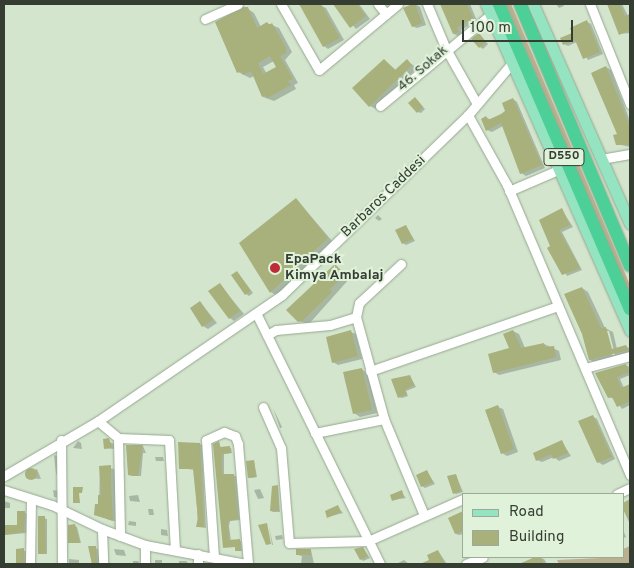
<!DOCTYPE html>
<style>
body{margin:0}
#map{position:relative;width:634px;height:568px;overflow:hidden;background:#d3e5cd;font-family:Overpass,sans-serif}
div>[style]{position:absolute}
[style*='--x']{left:calc(var(--x)*1px);top:calc(var(--y)*1px);width:calc(var(--w)*1px);rotate:calc(var(--a)*1deg)}
.green>*{inset:0;background:#bab08f}
.shadow>*{inset:0;background:#0003}
.building>*{inset:0;background:#a8b07c}
.round{border-radius:50%}
.roads{filter:drop-shadow(0 0 1px #96a790) drop-shadow(0 0 1px #96a790)}
.minor>*{height:9px;margin:-4.5px;padding:0 4.5px;transform-origin:4.5px;border-radius:4.5px;background:#fff}
.major>*{height:11px;margin:-5.5px;padding:0 5.5px;transform-origin:5.5px;border-radius:5.5px;background:#94e3c1}
.highway>*{height:12px;margin:-6px;padding:0 6px;transform-origin:6px;border-radius:6px;background:#4cd098}
.dots>*{width:14px;height:14px;translate:-50% -50%;box-sizing:border-box;border:2px solid #e0f3da;border-radius:50%}
span{translate:-50% -50%;white-space:nowrap;text-align:center;line-height:1.15;-webkit-text-stroke:4px #e0f3da;paint-order:stroke}
.shield-label span{padding:1px 4px;background:#e0f3da;border:1px solid;border-radius:4px;-webkit-text-stroke-width:0}
.shield-label{font-size:12px;color:#353d33;font-weight:700}
.street-label{font-size:14px;color:#353d33}
.poi-label{font-size:14px;color:#353d33;font-weight:700}
.left{translate:0 -50%;text-align:left}
.frame{position:absolute;inset:0;border:5px solid #353d33;pointer-events:none}
.legend{position:absolute;left:462px;top:493px;width:162px;height:65px;box-sizing:border-box;background:#e0f3da;border:1px solid #9caa97;margin:0;padding:6px 9px;list-style:none;font-size:15px;color:#353d33}
.legend li{display:flex;align-items:center;gap:10px;height:25px}
.legend b{width:25px;border:1px solid #9caa97}
.scale{position:absolute;left:462px;top:20px;width:111px;height:22px;box-sizing:border-box;border:2px solid #353d33;border-top:0;padding-left:6px;font-size:15px;line-height:18px;white-space:nowrap;color:#353d33;-webkit-text-stroke:4px #e0f3da;paint-order:stroke}
</style>
<div id="map">
<div class="green">
<div style="clip-path:polygon(506px 4px,511px 4px,630px 285px,630px 296px)"></div>
<div style="clip-path:polygon(630px 546px,630px 564px,559px 564px,557px 560px,623px 557px,623px 549px)"></div>
</div>
<div class="shadow">
<div style="clip-path:polygon(300px 4px,317px 4px,326px 8px,344px 40px,328px 49px,324px 46px)"></div>
<div style="clip-path:polygon(335px 4px,359px 4px,370px 19px,356px 29px)"></div>
<div style="clip-path:polygon(415px 4px,420px 7px,426px 25px,417px 28px,412px 26px)"></div>
<div style="clip-path:polygon(442px 4px,470px 4px,477px 21px,461px 30px,462px 34px,458px 36px,454px 34px)"></div>
<div style="clip-path:polygon(556px 4px,563px 4px,564px 6px,559px 8px)"></div>
<div style="clip-path:polygon(608px 4px,622px 4px,628px 16px,630px 15px,630px 33px,620px 34px)"></div>
<div style="clip-path:polygon(evenodd,248px 9px,254px 13px,261px 27px,267px 23px,279px 28px,292px 52px,285px 60px,298px 83px,294px 85px,296px 89px,274px 101px,263px 97px,254px 76px,250px 78px,238px 72px,248px 9px,274px 61px,277px 67px,267px 74px,263px 67px,274px 61px)"></div>
<div style="clip-path:polygon(587px 22px,591px 24px,603px 54px,588px 60px,577px 42px,568px 46px,564px 44px)"></div>
<div style="clip-path:polygon(479px 34px,488px 44px,483px 49px,480px 47px)"></div>
<div style="clip-path:polygon(384px 60px,397px 71px,407px 61px,417px 68px,376px 109px,370px 106px)"></div>
<div style="clip-path:polygon(606px 67px,611px 70px,630px 121px,630px 147px,617px 144px,619px 134px)"></div>
<div style="clip-path:polygon(513px 99px,517px 102px,545px 168px,526px 176px,521px 173px,503px 126px,492px 132px,487px 130px,486px 117px,491px 120px,507px 111px)"></div>
<div style="clip-path:polygon(417px 100px,425px 109px,421px 113px,418px 112px)"></div>
<div style="clip-path:polygon(296px 199px,333px 242px,277px 296px,271px 292px)"></div>
<div style="clip-path:polygon(562px 210px,573px 227px,562px 232px,582px 270px,567px 276px,552px 247px)"></div>
<div style="clip-path:polygon(378px 215px,382px 219px,379px 221px,375px 218px)"></div>
<div style="clip-path:polygon(406px 226px,415px 241px,406px 245px,403px 243px)"></div>
<div style="clip-path:polygon(335px 265px,350px 278px,309px 324px,299px 321px)"></div>
<div style="clip-path:polygon(237px 272px,253px 293px,249px 296px,246px 294px)"></div>
<div style="clip-path:polygon(220px 285px,244px 314px,234px 321px,230px 318px)"></div>
<div style="clip-path:polygon(evenodd,582px 288px,588px 292px,605px 328px,613px 332px,617px 349px,626px 346px,630px 349px,630px 354px,596px 363px,590px 360px,582px 288px,606px 331px,609px 331px,615px 355px,612px 355px,606px 331px)"></div>
<div style="clip-path:polygon(200px 302px,217px 323px,208px 329px,203px 326px)"></div>
<div style="clip-path:polygon(513px 331px,519px 334px,525px 348px,544px 344px,559px 351px,561px 360px,499px 375px,494px 372px,511px 349px)"></div>
<div style="clip-path:polygon(351px 332px,356px 334px,362px 359px,338px 365px,333px 362px)"></div>
<div style="clip-path:polygon(625px 365px,630px 367px,630px 375px,620px 379px,624px 388px,630px 385px,630px 405px,622px 409px,615px 399px,608px 397px,597px 374px)"></div>
<div style="clip-path:polygon(361px 369px,368px 373px,377px 413px,360px 417px,354px 413px)"></div>
<div style="clip-path:polygon(410px 376px,416px 387px,406px 391px,408px 396px,402px 398px,399px 397px)"></div>
<div style="clip-path:polygon(498px 407px,503px 409px,518px 452px,507px 456px,502px 453px)"></div>
<div style="clip-path:polygon(273px 408px,282px 427px,281px 428px,280px 428px)"></div>
<div style="clip-path:polygon(592px 416px,597px 419px,615px 459px,603px 465px,598px 462px)"></div>
<div style="clip-path:polygon(105px 440px,114px 444px,114px 449px,105px 448px)"></div>
<div style="clip-path:polygon(78px 441px,81px 443px,82px 449px,73px 448px)"></div>
<div style="clip-path:polygon(219px 442px,221px 448px,231px 448px,232px 453px,224px 454px,224px 475px,236px 476px,240px 520px,230px 521px,229px 526px,231px 541px,241px 541px,242px 551px,236px 551px,236px 547px,224px 547px,214px 445px)"></div>
<div style="clip-path:polygon(562px 442px,571px 456px,559px 461px,554px 457px,542px 462px,537px 460px)"></div>
<div style="clip-path:polygon(200px 444px,202px 445px,206px 528px,198px 527px,195px 470px,180px 468px)"></div>
<div style="clip-path:polygon(143px 446px,146px 453px,143px 453px,141px 476px,132px 476px,129px 475px)"></div>
<div style="clip-path:polygon(54px 455px,57px 456px,57px 475px,56px 474px)"></div>
<div style="clip-path:polygon(155px 457px,163px 457px,164px 461px,156px 461px)"></div>
<div style="clip-path:polygon(254px 461px,257px 477px,250px 478px,249px 477px)"></div>
<div style="clip-path:polygon(100px 467px,115px 469px,117px 522px,107px 519px,99px 505px)"></div>
<div style="clip-path:polygon(37px 469px,41px 479px,26px 478px,25px 473px)"></div>
<div style="clip-path:polygon(427px 472px,435px 484px,425px 488px,422px 486px)"></div>
<div style="clip-path:polygon(456px 475px,463px 492px,456px 494px,454px 493px)"></div>
<div style="clip-path:polygon(278px 486px,280px 512px,273px 512px,271px 511px)"></div>
<div style="clip-path:polygon(260px 489px,264px 498px,258px 499px,254px 490px)"></div>
<div style="clip-path:polygon(53px 490px,58px 491px,58px 498px,54px 497px)"></div>
<div style="clip-path:polygon(401px 492px,406px 498px,393px 500px)"></div>
<div style="clip-path:polygon(138px 495px,140px 502px,130px 501px,129px 496px)"></div>
<div style="clip-path:polygon(4px 501px,10px 503px,10px 508px,4px 508px)"></div>
<div style="clip-path:polygon(338px 507px,343px 513px,328px 517px)"></div>
<div style="clip-path:polygon(148px 509px,153px 509px,154px 515px,149px 515px)"></div>
<div style="clip-path:polygon(24px 512px,27px 514px,27px 533px,4px 535px,4px 526px,18px 526px)"></div>
<div style="clip-path:polygon(463px 512px,463px 534px,459px 535px,456px 534px)"></div>
<div style="clip-path:polygon(39px 518px,47px 519px,47px 554px,39px 554px)"></div>
<div style="clip-path:polygon(129px 521px,136px 522px,136px 526px,128px 525px)"></div>
<div style="clip-path:polygon(75px 526px,77px 527px,81px 543px,69px 542px)"></div>
<div style="clip-path:polygon(269px 526px,273px 545px,272px 545px)"></div>
<div style="clip-path:polygon(161px 529px,167px 530px,168px 536px,161px 535px)"></div>
<div style="clip-path:polygon(623px 530px,626px 537px,623px 538px)"></div>
<div style="clip-path:polygon(275px 536px,282px 535px,283px 539px,276px 540px)"></div>
<div style="clip-path:polygon(89px 547px,98px 549px,100px 564px,92px 564px)"></div>
<div style="clip-path:polygon(114px 549px,124px 550px,126px 556px,116px 555px)"></div>
<div style="clip-path:polygon(363px 549px,370px 558px,363px 561px,361px 559px)"></div>
<div style="clip-path:polygon(17px 550px,26px 551px,28px 564px,18px 564px)"></div>
<div style="clip-path:polygon(311px 550px,314px 564px,301px 564px,302px 556px,298px 555px)"></div>
<div style="clip-path:polygon(438px 551px,447px 564px,423px 564px,431px 560px)"></div>
<div style="clip-path:polygon(538px 557px,544px 559px,547px 564px,530px 564px,529px 561px)"></div>
<div style="clip-path:polygon(69px 559px,79px 560px,79px 564px,69px 564px)"></div>
<div style="clip-path:polygon(155px 560px,162px 560px,162px 564px,155px 564px)"></div>
<div style="clip-path:polygon(404px 560px,409px 564px,396px 564px)"></div>
<div style="clip-path:polygon(133px 561px,138px 561px,140px 564px,133px 564px)"></div>
<div style="clip-path:polygon(179px 561px,186px 561px,189px 564px,179px 564px)"></div>
</div>
<div class="building">
<div style="clip-path:polygon(299px 4px,321px 4px,340px 38px,323px 47px)"></div>
<div style="clip-path:polygon(333px 4px,357px 4px,366px 16px,350px 28px)"></div>
<div style="clip-path:polygon(412px 4px,415px 4px,422px 23px,412px 27px,403px 8px)"></div>
<div style="clip-path:polygon(440px 4px,467px 4px,473px 18px,457px 28px,459px 32px,453px 34px)"></div>
<div style="clip-path:polygon(607px 4px,620px 4px,625px 16px,630px 14px,630px 30px,619px 35px)"></div>
<div style="clip-path:polygon(evenodd,243px 7px,248px 7px,257px 28px,267px 22px,269px 25px,272px 23px,286px 48px,286px 53px,280px 56px,293px 79px,288px 81px,291px 85px,267px 98px,265px 95px,262px 97px,251px 71px,243px 75px,241px 71px,237px 73px,215px 22px,243px 7px,270px 56px,276px 67px,263px 74px,258px 63px,270px 56px)"></div>
<div style="clip-path:polygon(587px 20px,600px 52px,583px 59px,575px 40px,563px 45px,560px 38px,572px 33px,570px 28px)"></div>
<div style="clip-path:polygon(479px 33px,486px 42px,479px 48px,471px 39px)"></div>
<div style="clip-path:polygon(384px 59px,395px 70px,407px 59px,412px 65px,369px 107px,352px 88px)"></div>
<div style="clip-path:polygon(606px 66px,630px 127px,630px 145px,616px 145px,613px 135px,617px 134px,591px 73px)"></div>
<div style="clip-path:polygon(415px 97px,423px 107px,417px 113px,408px 103px)"></div>
<div style="clip-path:polygon(513px 98px,542px 165px,520px 174px,501px 123px,486px 131px,481px 119px,486px 116px,488px 120px,501px 114px,505px 111px,502px 103px)"></div>
<div style="clip-path:polygon(296px 198px,328px 238px,270px 293px,239px 243px)"></div>
<div style="clip-path:polygon(562px 208px,570px 225px,559px 230px,580px 268px,562px 275px,547px 248px,550px 246px,539px 220px)"></div>
<div style="clip-path:polygon(406px 225px,413px 239px,402px 244px,395px 230px)"></div>
<div style="clip-path:polygon(335px 264px,345px 275px,330px 289px,332px 292px,302px 321px,298px 322px,286px 310px)"></div>
<div style="clip-path:polygon(237px 271px,251px 291px,245px 295px,231px 275px)"></div>
<div style="clip-path:polygon(220px 283px,240px 311px,229px 319px,208px 291px)"></div>
<div style="clip-path:polygon(582px 287px,601px 328px,606px 327px,612px 349px,626px 345px,628px 350px,589px 360px,582px 334px,564px 294px)"></div>
<div style="clip-path:polygon(200px 301px,213px 320px,202px 327px,190px 308px)"></div>
<div style="clip-path:polygon(351px 330px,358px 356px,332px 363px,326px 337px)"></div>
<div style="clip-path:polygon(513px 330px,521px 348px,544px 343px,545px 347px,554px 346px,556px 357px,493px 373px,488px 354px,509px 348px,503px 334px)"></div>
<div style="clip-path:polygon(626px 364px,629px 372px,617px 377px,621px 388px,630px 384px,630px 401px,617px 407px,612px 397px,608px 398px,595px 373px)"></div>
<div style="clip-path:polygon(362px 368px,372px 410px,353px 414px,343px 372px)"></div>
<div style="clip-path:polygon(410px 375px,414px 385px,405px 390px,407px 394px,398px 398px,391px 379px)"></div>
<div style="clip-path:polygon(498px 405px,514px 449px,501px 454px,485px 410px)"></div>
<div style="clip-path:polygon(593px 415px,612px 457px,597px 463px,578px 421px)"></div>
<div style="clip-path:polygon(109px 438px,112px 448px,104px 449px,103px 439px)"></div>
<div style="clip-path:polygon(562px 440px,568px 453px,553px 459px,551px 454px,536px 461px,533px 453px)"></div>
<div style="clip-path:polygon(219px 441px,220px 447px,230px 446px,231px 453px,222px 454px,222px 474px,234px 474px,238px 519px,229px 521px,228px 524px,229px 540px,240px 539px,241px 551px,235px 551px,235px 547px,223px 548px,213px 444px)"></div>
<div style="clip-path:polygon(178px 442px,200px 443px,204px 527px,196px 527px,198px 518px,193px 469px,179px 469px)"></div>
<div style="clip-path:polygon(126px 445px,143px 445px,138px 476px,128px 475px)"></div>
<div style="clip-path:polygon(254px 460px,256px 477px,248px 478px,246px 461px)"></div>
<div style="clip-path:polygon(111px 465px,111px 485px,113px 521px,94px 515px,95px 504px,98px 504px,98px 495px,101px 495px,99px 466px)"></div>
<div class="round" style="left:25px;top:468px;width:12px;height:12px"></div>
<div style="clip-path:polygon(427px 470px,433px 482px,421px 487px,416px 475px)"></div>
<div style="clip-path:polygon(456px 474px,461px 491px,453px 494px,447px 476px)"></div>
<div style="clip-path:polygon(278px 485px,279px 511px,270px 511px,272px 486px)"></div>
<div style="clip-path:polygon(73px 487px,83px 487px,82px 493px,79px 493px,80px 503px,73px 503px)"></div>
<div style="clip-path:polygon(402px 490px,404px 497px,392px 501px,390px 495px)"></div>
<div style="clip-path:polygon(630px 499px,630px 524px,623px 509px,623px 503px)"></div>
<div style="clip-path:polygon(338px 505px,341px 512px,327px 518px,325px 511px)"></div>
<div style="clip-path:polygon(17px 511px,25px 511px,24px 532px,4px 535px,4px 525px,17px 525px)"></div>
<div style="clip-path:polygon(463px 511px,463px 531px,455px 534px,448px 518px)"></div>
<div style="clip-path:polygon(38px 516px,45px 516px,46px 554px,38px 554px)"></div>
<div style="clip-path:polygon(267px 523px,271px 544px,266px 545px,258px 525px)"></div>
<div style="clip-path:polygon(75px 524px,80px 543px,68px 543px,68px 525px)"></div>
<div style="clip-path:polygon(88px 546px,96px 546px,97px 564px,92px 564px)"></div>
<div style="clip-path:polygon(363px 547px,368px 556px,360px 560px,354px 549px)"></div>
<div style="clip-path:polygon(24px 548px,24px 564px,16px 564px,16px 549px)"></div>
<div style="clip-path:polygon(296px 549px,311px 549px,311px 555px,296px 555px)"></div>
<div style="clip-path:polygon(438px 550px,445px 564px,420px 564px,429px 560px,427px 555px)"></div>
<div style="clip-path:polygon(535px 557px,541px 557px,544px 564px,519px 564px)"></div>
</div>
<div class="roads">
<div class="minor">
<div style="--x:281;--y:4;--w:76;--a:60.1"></div>
<div style="--x:319;--y:70;--w:103;--a:-39.9"></div>
<div style="--x:378;--y:4;--w:13;--a:51"></div>
<div style="--x:427;--y:4;--w:49;--a:67.1"></div>
<div style="--x:446;--y:49;--w:63;--a:60.6"></div>
<div style="--x:590;--y:4;--w:108;--a:68.2"></div>
<div style="--x:205;--y:19;--w:36;--a:-24"></div>
<div style="--x:380;--y:106;--w:143;--a:-39.6"></div>
<div style="--x:468;--y:115;--w:80;--a:60.9"></div>
<div style="--x:507;--y:185;--w:315;--a:67"></div>
<div style="--x:601;--y:159;--w:29;--a:-10"></div>
<div style="--x:509;--y:191;--w:53;--a:-23.2"></div>
<div style="--x:401;--y:264;--w:57;--a:137.1"></div>
<div style="--x:359;--y:303;--w:14;--a:102"></div>
<div style="--x:356;--y:317;--w:106;--a:74.6"></div>
<div style="--x:384;--y:419;--w:104;--a:67.4"></div>
<div style="--x:256;--y:313;--w:280;--a:63.7"></div>
<div style="--x:267;--y:335;--w:10;--a:-29"></div>
<div style="--x:276;--y:330;--w:54;--a:-5.3"></div>
<div style="--x:330;--y:325;--w:27;--a:-17"></div>
<div style="--x:585;--y:368;--w:47;--a:-14.9"></div>
<div style="--x:370;--y:371;--w:199;--a:-19.1"></div>
<div style="--x:263;--y:407;--w:45;--a:66.3"></div>
<div style="--x:281;--y:448;--w:95;--a:85.2"></div>
<div style="--x:289;--y:543;--w:79;--a:-1.5"></div>
<div style="--x:368;--y:541;--w:104;--a:-23.9"></div>
<div style="--x:98;--y:421;--w:26;--a:40"></div>
<div style="--x:118;--y:438;--w:51;--a:2.2"></div>
<div style="--x:169;--y:440;--w:110;--a:86.9"></div>
<div style="--x:315;--y:433;--w:70;--a:-11.5"></div>
<div style="--x:118;--y:438;--w:98;--a:88.8"></div>
<div style="--x:61;--y:440;--w:124;--a:89.5"></div>
<div style="--x:4;--y:476;--w:109;--a:-30.3"></div>
<div style="--x:98;--y:421;--w:223;--a:-34.4"></div>
<div style="--x:282;--y:295;--w:259;--a:-44.1"></div>
<div style="--x:468;--y:115;--w:68;--a:-49.8"></div>
<div style="--x:4;--y:490;--w:50;--a:17.4"></div>
<div style="--x:52;--y:505;--w:55;--a:25.6"></div>
<div style="--x:102;--y:529;--w:46;--a:20.4"></div>
<div style="--x:145;--y:545;--w:104;--a:10.6"></div>
<div style="--x:617;--y:494;--w:14;--a:-25"></div>
<div style="--x:102;--y:529;--w:35;--a:88"></div>
<div style="--x:145;--y:545;--w:19;--a:90"></div>
<div style="--x:198;--y:554;--w:10;--a:90"></div>
<div style="--x:214;--y:557;--w:117;--a:-93.9"></div>
<div style="--x:206;--y:440;--w:20;--a:-24"></div>
<div style="--x:224;--y:432;--w:12;--a:20"></div>
<div style="--x:235;--y:436;--w:9;--a:69"></div>
<div style="--x:238;--y:444;--w:120;--a:85.2"></div>
<div style="--x:30;--y:564;--w:64;--a:-89.1"></div>
<div style="--x:466;--y:564;--w:18;--a:-22"></div>
</div>
<div class="major">
<div style="--x:486;--y:4;--w:357;--a:66.2"></div>
<div style="--x:533;--y:4;--w:240;--a:66.2"></div>
</div>
<div class="highway">
<div style="--x:499;--y:4;--w:332;--a:66.8"></div>
<div style="--x:520;--y:4;--w:284;--a:67.2"></div>
</div>
</div>
<div class="dots">
<div style="left:275px;top:268px;background:#bd2c36"></div>
</div>
<div class="shield-label">
<span style="left:564px;top:157px">D550</span>
</div>
<div class="street-label">
<span style="left:423px;top:69px;rotate:-41deg">46. Sokak</span>
<span style="left:384px;top:197px;rotate:-44deg">Barbaros Caddesi</span>
</div>
<div class="poi-label">
<span class="left" style="left:285px;top:268px">EpaPack<br>Kimya Ambalaj</span>
</div>
<div class="frame"></div>
<ul class="legend">
<li><b style="height:6px;background:#94e3c1"></b>Road</li>
<li><b style="height:14px;background:#a8b07c"></b>Building</li>
</ul>
<div class="scale">100 m</div>
</div>
